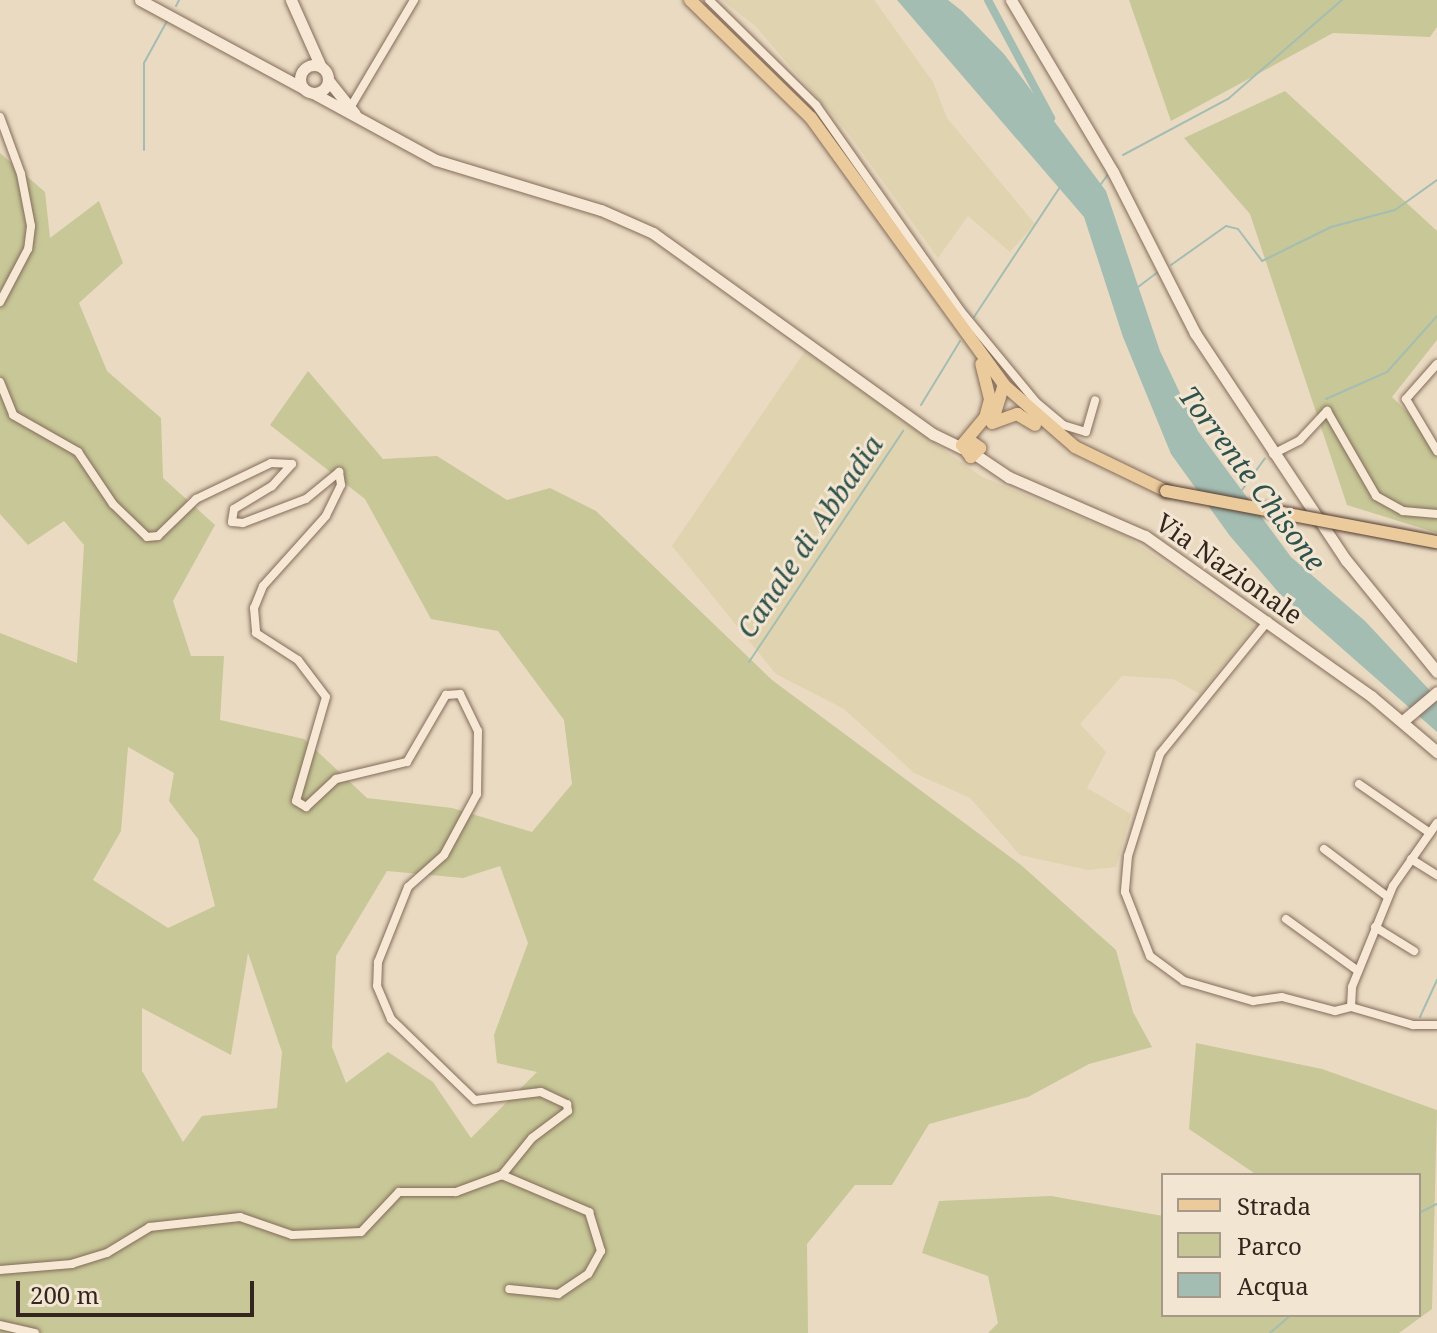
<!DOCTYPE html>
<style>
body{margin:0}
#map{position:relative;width:1437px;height:1333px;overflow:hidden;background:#eadac2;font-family:"Noto Serif",serif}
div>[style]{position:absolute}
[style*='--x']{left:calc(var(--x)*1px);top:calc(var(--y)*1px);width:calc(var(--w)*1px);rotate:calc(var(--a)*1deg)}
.farmland>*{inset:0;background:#dfd3b0}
.green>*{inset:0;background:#c7c797}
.water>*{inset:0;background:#a4bdb3}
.stream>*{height:2px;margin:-1px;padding:0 1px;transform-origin:1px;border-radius:1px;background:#a4bdb3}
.canal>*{height:8px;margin:-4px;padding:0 4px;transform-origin:4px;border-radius:4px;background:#a4bdb3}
.roads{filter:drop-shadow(0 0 2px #836c5a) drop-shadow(0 0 2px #836c5a)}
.street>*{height:8px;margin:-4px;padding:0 4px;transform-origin:4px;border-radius:4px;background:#f6e8d4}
.secondary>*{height:11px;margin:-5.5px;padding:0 5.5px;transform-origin:5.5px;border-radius:5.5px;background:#f6e8d4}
.secondary>.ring{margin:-5.5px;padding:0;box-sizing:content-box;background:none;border:11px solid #f6e8d4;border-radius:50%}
.primary>*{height:12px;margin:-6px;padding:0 6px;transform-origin:6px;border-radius:6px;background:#ebca9c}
.bridges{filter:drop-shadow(0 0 2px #513b2f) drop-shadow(0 0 2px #513b2f)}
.primary-bridge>*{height:12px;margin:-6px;padding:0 6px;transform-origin:6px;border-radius:6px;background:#ebca9c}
span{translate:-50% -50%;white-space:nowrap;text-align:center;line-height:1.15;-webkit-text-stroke:6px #f2e5d1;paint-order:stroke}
.street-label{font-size:26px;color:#34261e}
.water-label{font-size:28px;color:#2e524c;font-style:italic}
.legend{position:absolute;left:1161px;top:1173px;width:260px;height:144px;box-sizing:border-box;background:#f2e5d1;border:2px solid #a69989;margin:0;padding:10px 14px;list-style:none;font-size:24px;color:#34261e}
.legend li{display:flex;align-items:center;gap:16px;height:40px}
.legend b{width:40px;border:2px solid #a69989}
.scale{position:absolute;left:16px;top:1281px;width:238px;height:36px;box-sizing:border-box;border:4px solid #34261e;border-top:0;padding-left:10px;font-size:24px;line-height:28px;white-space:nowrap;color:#34261e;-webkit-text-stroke:6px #f2e5d1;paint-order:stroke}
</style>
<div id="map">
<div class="farmland">
<div style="clip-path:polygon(722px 0,874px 0,933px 82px,947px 118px,1035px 224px,1010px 252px,968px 216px,938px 258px,848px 133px,755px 26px)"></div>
<div style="clip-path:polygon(805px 351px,982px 477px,1126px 536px,1255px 626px,1200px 694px,1173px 679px,1122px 676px,1080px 724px,1106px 752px,1087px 788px,1131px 814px,1116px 867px,1088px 870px,1020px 855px,970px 798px,914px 773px,844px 709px,776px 674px,672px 546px)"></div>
</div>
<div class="green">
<div style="clip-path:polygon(1129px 0,1437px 0,1437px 27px,1430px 37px,1333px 33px,1171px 121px)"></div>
<div style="clip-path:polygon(1285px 91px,1437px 231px,1437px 340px,1392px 397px,1437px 441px,1437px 533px,1347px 505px,1250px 214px,1184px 138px)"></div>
<div style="clip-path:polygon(evenodd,0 153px,45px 192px,50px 238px,99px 201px,123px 263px,79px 303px,107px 371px,161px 418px,163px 478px,215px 525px,173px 601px,191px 656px,224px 656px,220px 720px,304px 739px,367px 798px,452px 808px,532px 832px,572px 784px,564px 720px,498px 631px,431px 619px,365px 499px,270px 425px,308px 371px,383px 459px,437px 456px,507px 500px,550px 488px,596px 511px,772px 680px,1021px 865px,1116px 950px,1133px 1012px,1152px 1047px,1089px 1064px,1028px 1097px,929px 1124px,892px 1185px,855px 1185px,807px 1244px,808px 1333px,0 1333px,0 633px,77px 663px,84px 545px,64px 521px,28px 545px,0 514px,0 153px,128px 747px,174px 773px,169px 801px,198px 839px,215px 906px,168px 928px,93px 880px,121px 831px,128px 747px,0 153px,500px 866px,528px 943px,494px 1035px,497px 1063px,537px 1072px,471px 1138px,433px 1082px,388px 1052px,346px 1083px,332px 1047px,336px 956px,387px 871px,463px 878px,500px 866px,0 153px,248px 953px,282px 1052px,277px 1108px,202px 1116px,183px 1142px,142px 1071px,142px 1008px,231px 1055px,248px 953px)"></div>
<div style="clip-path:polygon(1196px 1043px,1322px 1069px,1437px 1110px,1432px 1309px,1399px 1333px,988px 1333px,998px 1323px,988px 1276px,922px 1253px,939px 1201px,1051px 1196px,1163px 1216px,1163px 1315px,1419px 1315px,1419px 1175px,1257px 1175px,1189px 1129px)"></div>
</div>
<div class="water">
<div style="clip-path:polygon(897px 0,948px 0,962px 11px,1004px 54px,1106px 191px,1160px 351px,1198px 431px,1291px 557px,1365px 621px,1437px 698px,1437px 732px,1279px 593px,1230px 536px,1171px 454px,1123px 337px,1084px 217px)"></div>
</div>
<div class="stream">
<div style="--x:176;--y:6;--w:7;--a:-63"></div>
<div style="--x:144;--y:150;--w:87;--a:-90"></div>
<div style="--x:144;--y:63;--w:48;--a:-61.3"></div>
<div style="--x:1123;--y:155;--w:119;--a:-28.1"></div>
<div style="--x:1228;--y:99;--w:151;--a:-41"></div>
<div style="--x:1101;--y:184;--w:14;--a:-54"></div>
<div style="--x:1171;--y:265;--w:67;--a:-35.3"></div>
<div style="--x:1226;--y:226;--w:12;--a:14"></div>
<div style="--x:1238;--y:229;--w:40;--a:53"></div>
<div style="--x:1262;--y:261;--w:77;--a:-26.2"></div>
<div style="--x:1331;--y:227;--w:66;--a:-14.9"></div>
<div style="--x:1395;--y:210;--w:52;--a:-35.5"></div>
<div style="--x:1138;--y:287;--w:25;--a:-37"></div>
<div style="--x:974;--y:317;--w:159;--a:-56.5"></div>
<div style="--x:1326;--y:399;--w:67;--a:-23.9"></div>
<div style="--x:1387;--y:372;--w:75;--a:-48.2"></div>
<div style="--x:921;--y:405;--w:75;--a:-58.6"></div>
<div style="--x:1242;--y:490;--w:39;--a:-54"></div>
<div style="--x:749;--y:662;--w:278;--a:-56.3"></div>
<div style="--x:1420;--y:1017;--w:41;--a:-65.3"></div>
<div style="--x:1419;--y:1213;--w:20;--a:-27"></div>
<div style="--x:1270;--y:1333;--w:28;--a:-41"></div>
</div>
<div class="canal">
<div style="--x:988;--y:0;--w:134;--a:61.9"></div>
</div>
<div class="roads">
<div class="street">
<div style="--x:709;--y:0;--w:150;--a:44.5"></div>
<div style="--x:816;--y:105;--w:251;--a:54.9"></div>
<div style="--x:960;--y:310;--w:119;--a:50.4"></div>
<div style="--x:1036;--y:402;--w:35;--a:40"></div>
<div style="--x:1063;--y:425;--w:24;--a:17"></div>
<div style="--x:1086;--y:432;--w:33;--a:-74"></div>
<div style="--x:350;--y:108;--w:126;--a:-59.3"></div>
<div style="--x:0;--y:117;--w:61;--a:69.8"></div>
<div style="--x:21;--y:174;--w:53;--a:79.1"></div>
<div style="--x:31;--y:226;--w:23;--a:97"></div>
<div style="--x:28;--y:249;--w:60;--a:117.8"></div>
<div style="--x:1437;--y:364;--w:47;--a:131.5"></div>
<div style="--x:1406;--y:399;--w:61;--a:59.2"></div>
<div style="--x:0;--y:382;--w:35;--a:68"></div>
<div style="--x:13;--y:415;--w:75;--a:29.6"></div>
<div style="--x:78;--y:452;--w:63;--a:56.1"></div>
<div style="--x:113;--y:504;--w:47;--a:44.1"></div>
<div style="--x:147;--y:537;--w:11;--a:-5"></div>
<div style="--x:158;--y:536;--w:53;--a:-44.2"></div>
<div style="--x:196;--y:499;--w:83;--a:-25.6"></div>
<div style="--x:271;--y:463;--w:21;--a:3"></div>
<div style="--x:292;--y:464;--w:30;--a:132"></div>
<div style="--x:272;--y:486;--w:44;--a:148.8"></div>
<div style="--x:234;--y:509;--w:13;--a:99"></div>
<div style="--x:232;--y:522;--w:11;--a:5"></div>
<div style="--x:243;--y:523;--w:67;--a:-20.9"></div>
<div style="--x:306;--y:499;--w:43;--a:-39.3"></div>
<div style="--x:339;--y:472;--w:13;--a:81"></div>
<div style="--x:341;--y:485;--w:34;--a:116"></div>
<div style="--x:326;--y:516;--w:94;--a:132"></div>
<div style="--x:263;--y:586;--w:24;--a:112"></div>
<div style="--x:254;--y:608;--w:25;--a:85"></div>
<div style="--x:256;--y:633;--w:50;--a:32.7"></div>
<div style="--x:298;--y:660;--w:46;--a:52.9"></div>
<div style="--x:326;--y:697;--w:108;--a:106.1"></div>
<div style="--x:296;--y:801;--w:12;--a:31"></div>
<div style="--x:306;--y:807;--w:41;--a:-43"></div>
<div style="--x:336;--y:779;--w:73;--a:-13.5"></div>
<div style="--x:407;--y:762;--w:78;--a:-59.8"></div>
<div style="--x:446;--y:695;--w:14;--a:-4"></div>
<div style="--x:460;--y:694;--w:41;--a:64.1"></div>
<div style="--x:478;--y:731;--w:63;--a:90.9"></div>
<div style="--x:477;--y:794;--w:69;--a:118.4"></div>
<div style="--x:444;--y:855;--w:48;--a:138.4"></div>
<div style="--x:408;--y:887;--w:81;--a:111.8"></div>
<div style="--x:378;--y:962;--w:24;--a:92"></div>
<div style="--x:377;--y:986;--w:36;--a:67"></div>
<div style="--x:391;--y:1019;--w:117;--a:44"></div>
<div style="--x:475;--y:1100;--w:66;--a:-6.9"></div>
<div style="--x:541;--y:1092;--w:29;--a:25"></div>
<div style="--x:567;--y:1104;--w:7;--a:82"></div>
<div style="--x:568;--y:1111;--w:45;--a:143.1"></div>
<div style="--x:532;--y:1138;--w:48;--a:129"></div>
<div style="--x:502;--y:1175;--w:49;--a:159.7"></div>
<div style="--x:456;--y:1192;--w:57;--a:180"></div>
<div style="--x:399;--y:1192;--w:55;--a:133.5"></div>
<div style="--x:361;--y:1232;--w:69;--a:177.5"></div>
<div style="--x:292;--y:1235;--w:55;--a:-160.9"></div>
<div style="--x:240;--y:1217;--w:91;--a:173.7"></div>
<div style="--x:150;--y:1227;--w:50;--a:148.8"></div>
<div style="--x:107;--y:1253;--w:37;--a:163"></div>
<div style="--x:72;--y:1264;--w:72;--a:175.2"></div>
<div style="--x:1273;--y:454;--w:30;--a:-27"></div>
<div style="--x:1300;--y:440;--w:40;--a:-47"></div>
<div style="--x:1327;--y:411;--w:98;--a:60"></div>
<div style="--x:1376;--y:496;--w:31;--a:29"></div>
<div style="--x:1403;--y:511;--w:34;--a:5"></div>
<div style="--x:1268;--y:621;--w:171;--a:129.1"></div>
<div style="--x:1160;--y:754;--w:107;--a:107.4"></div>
<div style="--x:1128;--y:856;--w:36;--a:95"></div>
<div style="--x:1125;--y:892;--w:69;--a:68.7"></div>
<div style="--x:1150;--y:956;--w:42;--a:36.3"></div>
<div style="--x:1184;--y:981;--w:72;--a:16.2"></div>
<div style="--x:1253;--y:1001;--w:29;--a:-8"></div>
<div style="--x:1282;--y:997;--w:55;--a:14.8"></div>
<div style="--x:1335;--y:1011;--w:16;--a:-14"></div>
<div style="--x:1359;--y:784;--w:86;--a:34.6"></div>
<div style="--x:1324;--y:849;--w:80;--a:36.9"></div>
<div style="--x:1411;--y:859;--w:31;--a:32"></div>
<div style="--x:1286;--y:919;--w:89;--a:35.8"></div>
<div style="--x:1375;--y:927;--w:46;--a:31.6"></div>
<div style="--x:1351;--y:1007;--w:20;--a:-87"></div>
<div style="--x:1352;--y:987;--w:109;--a:-67.9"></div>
<div style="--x:1393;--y:886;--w:77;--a:-55.1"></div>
<div style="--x:1351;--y:1007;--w:65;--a:16.2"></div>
<div style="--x:1413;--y:1025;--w:24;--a:0"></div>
<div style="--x:502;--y:1175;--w:95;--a:23"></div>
<div style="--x:589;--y:1212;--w:41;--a:72.9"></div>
<div style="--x:601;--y:1251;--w:26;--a:119"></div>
<div style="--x:588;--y:1274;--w:36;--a:146"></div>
<div style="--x:558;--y:1294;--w:49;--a:-174.2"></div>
<div style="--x:0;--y:1325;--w:36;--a:13"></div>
</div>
<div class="secondary">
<div style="--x:140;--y:0;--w:185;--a:28.4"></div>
<div style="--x:291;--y:0;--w:73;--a:65.9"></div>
<div style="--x:1011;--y:0;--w:200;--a:59.3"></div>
<div style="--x:1113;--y:172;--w:181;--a:63"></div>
<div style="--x:1195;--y:333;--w:273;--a:56.4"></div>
<div style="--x:1346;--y:560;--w:144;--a:50.9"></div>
<div class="ring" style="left:300px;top:65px;width:17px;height:17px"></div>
<div style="--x:328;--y:80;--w:43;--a:51.5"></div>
<div style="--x:313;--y:93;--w:140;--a:28.6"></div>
<div style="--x:436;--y:160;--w:172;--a:16.9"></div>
<div style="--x:601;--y:210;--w:57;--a:23.9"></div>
<div style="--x:653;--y:233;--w:345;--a:35.7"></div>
<div style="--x:933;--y:434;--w:32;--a:26"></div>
<div style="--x:976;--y:455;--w:40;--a:34"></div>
<div style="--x:1009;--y:477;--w:148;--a:23.5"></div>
<div style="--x:1145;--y:536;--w:277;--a:35.3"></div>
<div style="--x:1371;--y:696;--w:87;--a:40.3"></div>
<div style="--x:1404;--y:720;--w:43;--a:-40.3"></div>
</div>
<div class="primary">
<div style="--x:690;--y:0;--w:169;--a:44.3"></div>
<div style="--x:811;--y:118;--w:329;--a:54.1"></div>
<div style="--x:1004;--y:385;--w:94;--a:41.1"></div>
<div style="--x:1075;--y:447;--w:101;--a:25.8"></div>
<div style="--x:993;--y:420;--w:37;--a:-73"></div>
<div style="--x:992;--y:423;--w:27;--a:-20"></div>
<div style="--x:1017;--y:414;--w:21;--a:31"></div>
<div style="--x:969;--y:440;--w:14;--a:36"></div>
<div style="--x:980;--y:448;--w:13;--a:135"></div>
<div style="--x:971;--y:457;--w:15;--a:-127"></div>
<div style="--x:962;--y:445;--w:35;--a:-50"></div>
<div style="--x:985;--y:418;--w:20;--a:-75"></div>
<div style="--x:990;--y:399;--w:36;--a:-104"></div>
</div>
</div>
<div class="bridges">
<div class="primary-bridge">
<div style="--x:1166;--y:491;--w:276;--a:10.7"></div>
</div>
</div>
<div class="street-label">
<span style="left:1229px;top:569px;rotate:35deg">Via Nazionale</span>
</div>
<div class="water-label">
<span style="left:1253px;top:478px;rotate:53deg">Torrente Chisone</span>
<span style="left:809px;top:536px;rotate:-56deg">Canale di Abbadia</span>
</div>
<ul class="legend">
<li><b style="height:10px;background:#ebca9c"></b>Strada</li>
<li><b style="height:22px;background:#c7c797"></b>Parco</li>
<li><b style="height:22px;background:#a4bdb3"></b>Acqua</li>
</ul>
<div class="scale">200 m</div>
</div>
